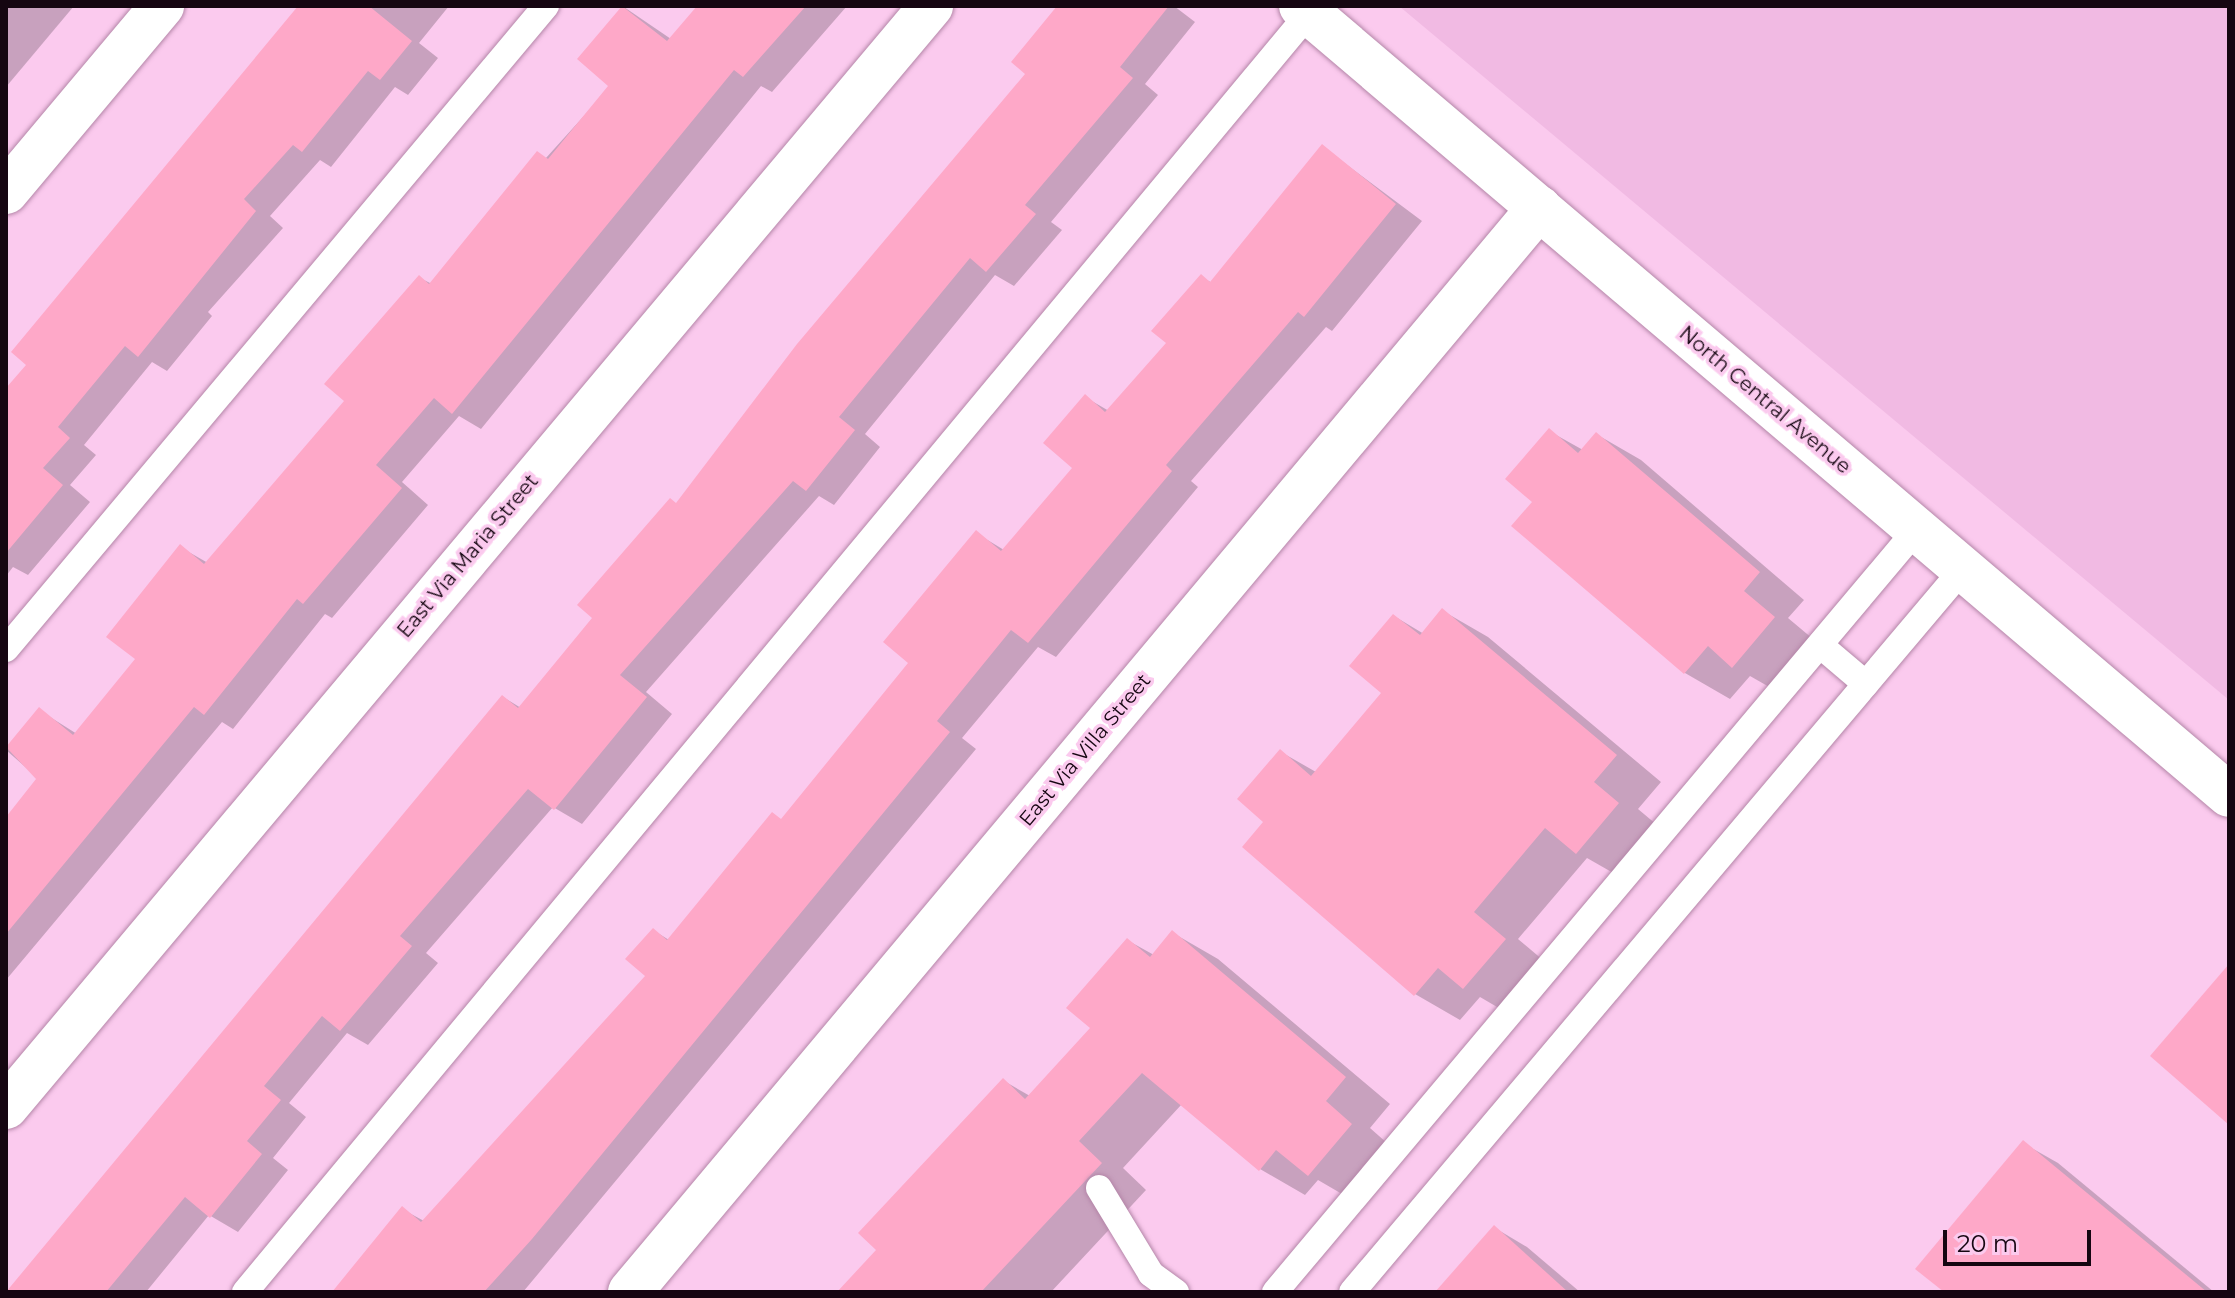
<!DOCTYPE html>
<style>
body{margin:0}
#map{position:relative;width:2235px;height:1298px;overflow:hidden;background:#fbcaee;font-family:Montserrat,sans-serif}
div>[style]{position:absolute}
[style*='--x']{left:calc(var(--x)*1px);top:calc(var(--y)*1px);width:calc(var(--w)*1px);rotate:calc(var(--a)*1deg)}
.built>*{inset:0;background:#f1bae3}
.shadow>*{inset:0;background:#0003}
.building>*{inset:0;background:#fea8c8}
.roads{filter:drop-shadow(0 0 2px #b486a8) drop-shadow(0 0 2px #b486a8)}
.service>*{height:26px;margin:-13px;padding:0 13px;transform-origin:13px;border-radius:13px;background:#fff}
.minor>*{height:44px;margin:-22px;padding:0 22px;transform-origin:22px;border-radius:22px;background:#fff}
span{translate:-50% -50%;white-space:nowrap;text-align:center;line-height:1.15;-webkit-text-stroke:7px #fbcaee;paint-order:stroke}
.street-label{font-size:20px;color:#150611}
.frame{position:absolute;inset:0;border:8px solid #150611;pointer-events:none}
.scale{position:absolute;left:1943px;top:1230px;width:148px;height:36px;box-sizing:border-box;border:4px solid #150611;border-top:0;padding-left:10px;font-size:24px;line-height:28px;white-space:nowrap;color:#150611;-webkit-text-stroke:6px #fbcaee;paint-order:stroke}
</style>
<div id="map">
<div class="built">
<div style="clip-path:polygon(1399px 6px,2229px 6px,2229px 700px)"></div>
</div>
<div class="shadow">
<div style="clip-path:polygon(6px 6px,74px 6px,6px 87px)"></div>
<div style="clip-path:polygon(306px 6px,449px 6px,419px 43px,438px 58px,408px 95px,395px 87px,331px 167px,320px 160px,270px 216px,283px 228px,208px 312px,212px 316px,167px 371px,152px 362px,84px 445px,96px 455px,70px 485px,90px 502px,28px 575px,13px 567px,6px 576px,6px 391px,29px 364px,13px 352px)"></div>
<div style="clip-path:polygon(699px 6px,847px 6px,772px 92px,761px 86px,481px 429px,459px 416px,402px 482px,428px 505px,332px 618px,325px 614px,233px 729px,222px 722px,6px 980px,6px 820px,39px 779px,6px 750px,39px 710px,77px 734px,138px 659px,180px 547px,208px 563px,347px 401px,420px 278px,432px 284px,611px 86px,580px 59px,624px 7px,671px 39px)"></div>
<div style="clip-path:polygon(1060px 6px,1174px 6px,1195px 22px,1145px 84px,1158px 95px,1051px 222px,1062px 230px,1014px 286px,995px 275px,865px 434px,880px 447px,834px 505px,819px 496px,646px 692px,672px 714px,582px 824px,553px 807px,426px 953px,438px 963px,368px 1045px,347px 1033px,289px 1103px,306px 1117px,273px 1158px,288px 1170px,238px 1232px,209px 1215px,146px 1292px,8px 1292px,503px 697px,521px 708px,1028px 73px)"></div>
<div style="clip-path:polygon(1323px 147px,1422px 221px,1332px 331px,1326px 327px,1191px 481px,1198px 487px,1056px 657px,1038px 647px,962px 738px,976px 749px,523px 1292px,334px 1292px,402px 1209px,424px 1221px,648px 976px,653px 930px,669px 940px,783px 820px,911px 662px,976px 533px,1004px 550px,1075px 468px,1085px 397px,1109px 411px,1169px 343px,1202px 277px,1212px 283px)"></div>
<div style="clip-path:polygon(1549px 431px,1583px 450px,1596px 434px,1641px 460px,1804px 600px,1788px 618px,1819px 644px,1778px 692px,1750px 676px,1730px 699px,1685px 673px,1513px 526px,1535px 502px)"></div>
<div style="clip-path:polygon(1443px 611px,1488px 637px,1661px 782px,1638px 809px,1663px 830px,1622px 878px,1587px 858px,1518px 939px,1550px 966px,1509px 1014px,1480px 997px,1460px 1020px,1415px 994px,1266px 822px,1281px 752px,1316px 772px,1384px 692px,1394px 616px,1424px 634px)"></div>
<div style="clip-path:polygon(1173px 933px,1218px 959px,1390px 1104px,1370px 1128px,1396px 1151px,1354px 1201px,1318px 1180px,1305px 1195px,1260px 1169px,1182px 1104px,1123px 1168px,1146px 1190px,1051px 1292px,861px 1292px,879px 1250px,1004px 1081px,1030px 1096px,1093px 1028px,1127px 940px,1154px 955px)"></div>
<div style="clip-path:polygon(2023px 1143px,2058px 1163px,2214px 1292px,1947px 1292px)"></div>
<div style="clip-path:polygon(1495px 1228px,1527px 1247px,1580px 1292px,1440px 1292px)"></div>
</div>
<div class="building">
<div style="clip-path:polygon(298px 6px,369px 6px,412px 41px,380px 80px,368px 71px,302px 152px,293px 145px,244px 199px,256px 211px,138px 357px,125px 346px,58px 427px,70px 438px,43px 468px,63px 485px,6px 553px,6px 388px,26px 365px,11px 352px)"></div>
<div style="clip-path:polygon(622px 6px,667px 41px,697px 6px,806px 6px,743px 77px,734px 70px,452px 414px,434px 398px,376px 465px,402px 488px,303px 604px,297px 599px,204px 715px,194px 707px,6px 934px,6px 817px,36px 779px,6px 747px,39px 707px,73px 735px,135px 659px,106px 637px,180px 544px,204px 564px,344px 401px,324px 384px,419px 275px,429px 284px,537px 151px,548px 159px,608px 86px,577px 59px)"></div>
<div style="clip-path:polygon(1057px 6px,1169px 6px,1120px 67px,1133px 78px,1025px 205px,1036px 214px,986px 272px,970px 258px,839px 417px,855px 430px,806px 491px,793px 481px,620px 675px,647px 697px,554px 810px,528px 789px,400px 936px,412px 946px,340px 1031px,322px 1016px,264px 1086px,281px 1100px,247px 1141px,262px 1154px,210px 1218px,185px 1197px,106px 1292px,6px 1292px,502px 695px,518px 708px,592px 618px,577px 605px,670px 498px,676px 503px,797px 344px,1025px 74px,1011px 62px)"></div>
<div style="clip-path:polygon(1322px 144px,1396px 204px,1304px 317px,1298px 312px,1166px 465px,1172px 471px,1028px 643px,1011px 630px,937px 721px,950px 732px,532px 1239px,484px 1292px,332px 1292px,402px 1206px,421px 1222px,645px 976px,625px 959px,653px 928px,667px 940px,772px 812px,781px 819px,908px 663px,883px 642px,976px 530px,1001px 551px,1072px 468px,1043px 443px,1085px 394px,1105px 412px,1166px 343px,1151px 331px,1201px 274px,1210px 282px)"></div>
<div style="clip-path:polygon(1549px 428px,1578px 453px,1596px 432px,1760px 572px,1744px 591px,1775px 617px,1732px 668px,1708px 646px,1684px 674px,1511px 526px,1532px 502px,1505px 479px)"></div>
<div style="clip-path:polygon(1442px 608px,1617px 755px,1594px 782px,1619px 803px,1576px 854px,1545px 828px,1474px 912px,1506px 939px,1463px 989px,1438px 968px,1414px 996px,1242px 847px,1263px 822px,1237px 799px,1280px 749px,1311px 776px,1381px 693px,1349px 666px,1393px 614px,1420px 635px)"></div>
<div style="clip-path:polygon(1172px 930px,1346px 1077px,1326px 1101px,1352px 1124px,1308px 1176px,1276px 1150px,1259px 1171px,1142px 1073px,1079px 1141px,1102px 1163px,981px 1292px,837px 1292px,876px 1250px,858px 1233px,1003px 1078px,1025px 1099px,1090px 1028px,1066px 1008px,1127px 938px,1150px 957px)"></div>
<div style="clip-path:polygon(2229px 964px,2229px 1125px,2150px 1056px)"></div>
<div style="clip-path:polygon(2023px 1140px,2207px 1292px,1944px 1292px,1915px 1269px)"></div>
<div style="clip-path:polygon(1494px 1225px,1568px 1292px,1435px 1292px)"></div>
</div>
<div class="roads">
<div class="service">
<div style="--x:1820;--y:645;--w:60;--a:40.3"></div>
<div style="--x:6;--y:649;--w:840;--a:-49.98"></div>
<div style="--x:1099;--y:1188;--w:100;--a:58.8"></div>
<div style="--x:1151;--y:1274;--w:31;--a:36"></div>
<div style="--x:245;--y:1292;--w:1664;--a:-50.24"></div>
<div style="--x:1275;--y:1292;--w:997;--a:-49.92"></div>
<div style="--x:1352;--y:1292;--w:947;--a:-49.8"></div>
</div>
<div class="minor">
<div style="--x:1301;--y:6;--w:1218;--a:40.37"></div>
<div style="--x:6;--y:192;--w:243;--a:-50"></div>
<div style="--x:6;--y:1107;--w:1438;--a:-49.96"></div>
<div style="--x:630;--y:1292;--w:1415;--a:-50.02"></div>
</div>
</div>
<div class="street-label">
<span style="left:1765px;top:400px;rotate:40deg">North Central Avenue</span>
<span style="left:468px;top:556px;rotate:-50deg">East Via Maria Street</span>
<span style="left:1085px;top:750px;rotate:-50deg">East Via Villa Street</span>
</div>
<div class="frame"></div>
<div class="scale">20 m</div>
</div>
